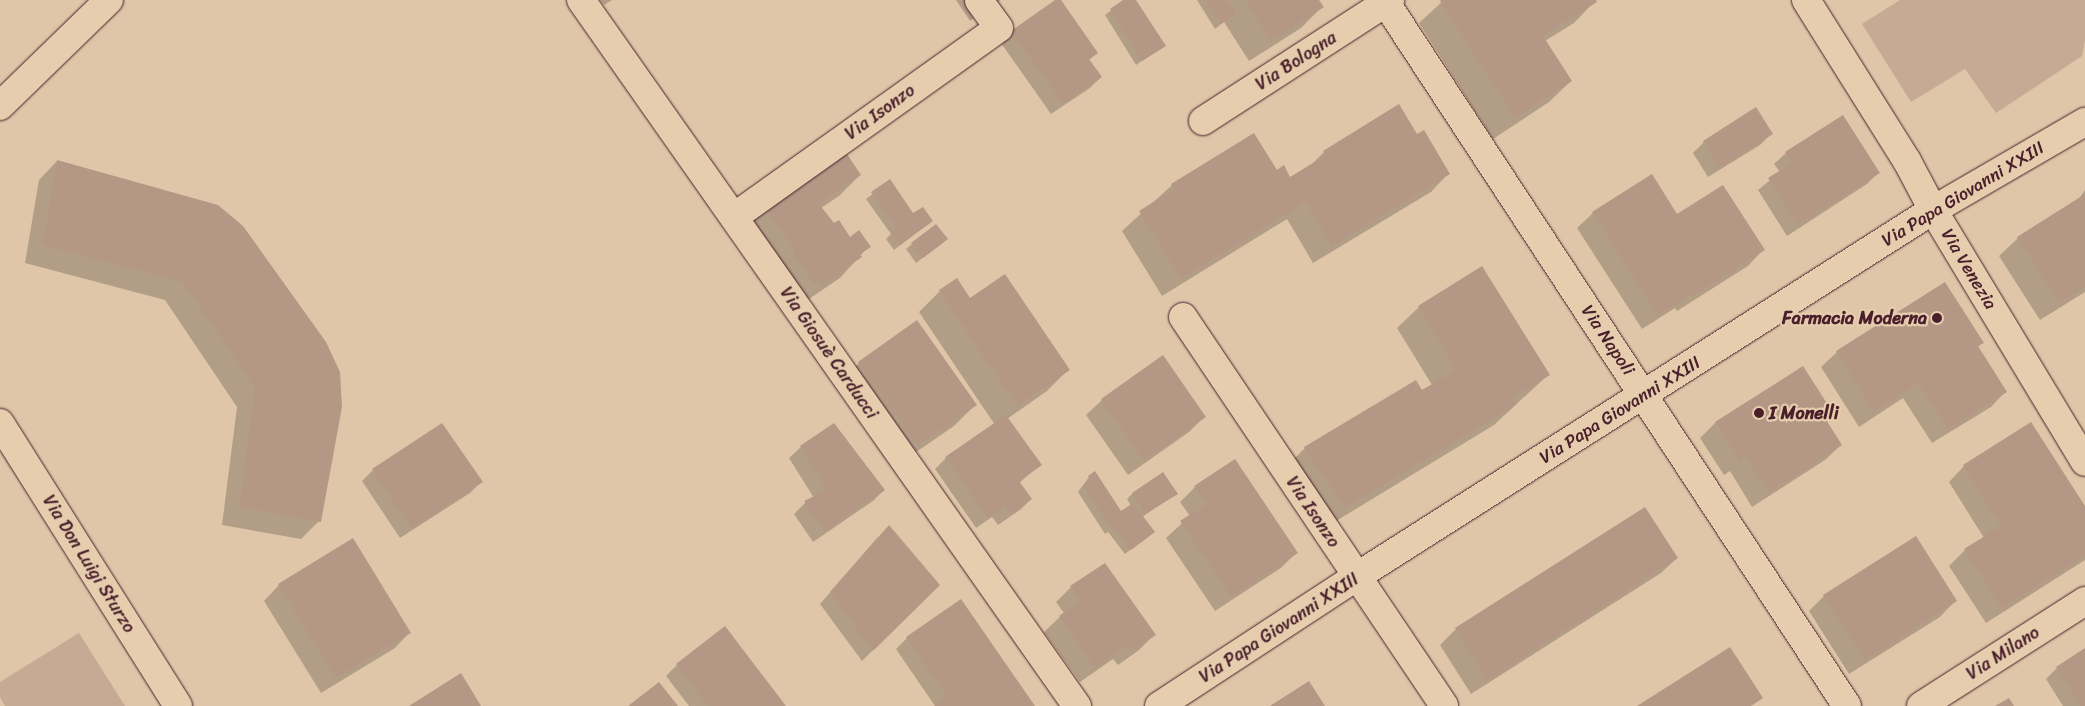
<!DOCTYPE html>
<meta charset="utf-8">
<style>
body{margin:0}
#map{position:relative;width:2085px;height:706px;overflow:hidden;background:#dfc6a8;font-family:Sriracha,sans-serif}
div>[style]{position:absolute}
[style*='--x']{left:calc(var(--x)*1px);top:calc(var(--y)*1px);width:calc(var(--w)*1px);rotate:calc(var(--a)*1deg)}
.green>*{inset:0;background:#c6aa93}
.shadow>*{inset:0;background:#0003}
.building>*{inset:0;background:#b59785}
.roads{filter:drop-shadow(0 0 1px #4a1f2b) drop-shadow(0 0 1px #4a1f2b)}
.minor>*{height:28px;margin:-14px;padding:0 14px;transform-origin:14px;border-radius:14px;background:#e5cdad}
.dots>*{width:14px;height:14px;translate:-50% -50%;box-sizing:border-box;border:2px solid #e5cdad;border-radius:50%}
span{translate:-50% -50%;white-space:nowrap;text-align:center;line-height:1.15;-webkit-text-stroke:4.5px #e5cdad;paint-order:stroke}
.street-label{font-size:18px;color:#4a1f2b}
.poi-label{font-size:18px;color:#4a1f2b;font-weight:700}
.right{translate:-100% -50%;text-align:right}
.left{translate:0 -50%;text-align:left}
</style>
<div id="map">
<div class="green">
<div style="clip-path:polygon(1900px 0,2085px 0,2085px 40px,2082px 56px,1996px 113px,1965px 69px,1911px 102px,1862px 24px)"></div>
<div style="clip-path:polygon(79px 633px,125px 706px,5px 706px,0 697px,0 682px)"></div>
</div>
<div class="shadow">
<div style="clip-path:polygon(600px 0,612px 0,604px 5px)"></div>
<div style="clip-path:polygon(956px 0,1001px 0,970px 21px)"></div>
<div style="clip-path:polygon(1058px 0,1060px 0,1097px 53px,1089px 60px,1101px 77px,1090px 88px,1051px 114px,1001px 43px,1012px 32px)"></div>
<div style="clip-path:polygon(1125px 0,1135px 0,1164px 46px,1136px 65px,1105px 15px)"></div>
<div style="clip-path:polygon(1197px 0,1318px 0,1322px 7px,1301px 28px,1249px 61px,1224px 22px,1215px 29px)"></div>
<div style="clip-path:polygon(1444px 0,1595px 0,1595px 1px,1574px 23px,1545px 41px,1571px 81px,1549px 102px,1493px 139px,1419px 23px)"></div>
<div style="clip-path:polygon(1771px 134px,1760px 145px,1708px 177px,1693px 153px,1704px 142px)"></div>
<div style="clip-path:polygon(1253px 135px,1276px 172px,1290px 179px,1309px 167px,1324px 152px,1417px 136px,1449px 173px,1431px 192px,1313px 263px,1287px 219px,1162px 296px,1122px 231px,1172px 185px)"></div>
<div style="clip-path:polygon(1786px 153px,1878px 173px,1867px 184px,1787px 236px,1758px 190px,1780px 172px,1774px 164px)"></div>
<div style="clip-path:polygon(57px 161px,218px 206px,319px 521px,301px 539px,222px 525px,237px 407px,165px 300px,25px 263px,39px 180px)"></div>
<div style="clip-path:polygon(860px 175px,839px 196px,821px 208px,833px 225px,850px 238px,869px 246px,840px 278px,800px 305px,742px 225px,763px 204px)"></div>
<div style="clip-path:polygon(889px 181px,913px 215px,932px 221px,894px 250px,886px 239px,891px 234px,866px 199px)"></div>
<div style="clip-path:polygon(2085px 190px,2085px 292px,2040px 320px,1999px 256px,2018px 238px,2078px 200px)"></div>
<div style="clip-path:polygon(1593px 213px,1676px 216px,1763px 250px,1748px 266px,1677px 311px,1675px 308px,1642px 329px,1577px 228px)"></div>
<div style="clip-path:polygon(912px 244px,941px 244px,916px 263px,906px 249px)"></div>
<div style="clip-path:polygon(1482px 268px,1548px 375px,1494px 425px,1323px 529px,1284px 469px,1305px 448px,1432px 385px,1397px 328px,1419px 307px)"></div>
<div style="clip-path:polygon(1944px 284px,1982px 342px,1978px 347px,2006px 391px,1991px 407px,1932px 443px,1903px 398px,1859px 427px,1821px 367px,1837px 352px)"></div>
<div style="clip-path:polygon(940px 291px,970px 299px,1068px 370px,1047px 391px,1007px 419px,1040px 465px,1019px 483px,1031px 499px,1020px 510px,998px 525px,992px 517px,976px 528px,935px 469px,946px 458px,995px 425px,919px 312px)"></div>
<div style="clip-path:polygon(1163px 357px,1204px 417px,1189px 432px,1128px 475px,1086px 415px,1102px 400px)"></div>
<div style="clip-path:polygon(859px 363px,975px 405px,954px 426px,896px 466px,838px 384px)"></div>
<div style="clip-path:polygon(1802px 368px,1826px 405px,1820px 411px,1841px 445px,1825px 460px,1752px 507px,1730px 471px,1724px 475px,1700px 438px,1715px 423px)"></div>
<div style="clip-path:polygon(801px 447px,884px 490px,873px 501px,813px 542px,794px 514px,805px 503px,814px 498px,789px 458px)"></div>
<div style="clip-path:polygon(1964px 466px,2085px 509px,2085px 560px,1986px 623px,1949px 566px,1965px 550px,1984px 538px,1949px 482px)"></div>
<div style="clip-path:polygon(373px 470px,481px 482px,470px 493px,400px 538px,362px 481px)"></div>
<div style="clip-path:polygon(1163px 474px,1176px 494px,1142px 517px,1153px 532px,1125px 554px,1108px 532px,1105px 534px,1078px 492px,1089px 477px,1121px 512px,1131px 506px,1127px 499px,1132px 494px)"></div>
<div style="clip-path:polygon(1195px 487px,1296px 553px,1281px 568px,1215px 611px,1166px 538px,1190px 516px,1180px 502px)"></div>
<div style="clip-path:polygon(1645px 509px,1677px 558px,1661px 573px,1471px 694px,1440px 645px,1456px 629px)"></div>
<div style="clip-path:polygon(878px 537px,938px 585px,862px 661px,820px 604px)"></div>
<div style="clip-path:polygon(279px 585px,410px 632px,395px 648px,321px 693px,264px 601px)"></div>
<div style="clip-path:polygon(1071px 587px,1154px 635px,1139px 650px,1118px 665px,1113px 659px,1080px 682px,1044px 632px,1064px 613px,1056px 602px)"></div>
<div style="clip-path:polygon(1824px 596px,1955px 601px,1940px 617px,1849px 674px,1809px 611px)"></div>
<div style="clip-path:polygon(961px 601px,1033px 706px,935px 706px,896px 649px,907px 638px)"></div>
<div style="clip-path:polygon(2085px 650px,2085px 706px,2063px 706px,2046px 679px,2057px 668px)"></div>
<div style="clip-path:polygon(677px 665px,784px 706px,689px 706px,666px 676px)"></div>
</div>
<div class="building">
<div style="clip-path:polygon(1055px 0,1061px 0,1098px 53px,1089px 59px,1102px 77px,1063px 104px,1011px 31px)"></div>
<div style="clip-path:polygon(1123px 0,1136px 0,1166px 46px,1142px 61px,1110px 9px)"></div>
<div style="clip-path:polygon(1206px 0,1227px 0,1236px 14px,1221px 24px)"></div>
<div style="clip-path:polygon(1245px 0,1319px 0,1324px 7px,1271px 41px)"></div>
<div style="clip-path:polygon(1441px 0,1596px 0,1597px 2px,1543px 36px,1572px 81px,1515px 118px,1440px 1px)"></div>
<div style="clip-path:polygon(1399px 104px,1417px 134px,1424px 130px,1450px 174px,1332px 246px,1305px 202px,1181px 279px,1139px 211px,1174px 189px,1171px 184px,1254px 133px,1277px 170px,1284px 165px,1290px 177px,1326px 155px,1323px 151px)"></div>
<div style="clip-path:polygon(1756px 107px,1773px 134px,1720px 167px,1703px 141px)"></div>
<div style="clip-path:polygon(1843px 115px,1880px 173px,1798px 225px,1768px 178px,1792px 163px,1785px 152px)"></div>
<div style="clip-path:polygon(843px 148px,861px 175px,819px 204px,834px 223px,839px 220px,850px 237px,859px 230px,871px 247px,860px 254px,862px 257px,822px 285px,819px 280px,814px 284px,792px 252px,795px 250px,762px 203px)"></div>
<div style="clip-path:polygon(57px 160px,218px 205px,243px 226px,326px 342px,340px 372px,342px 407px,321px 522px,240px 507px,255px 388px,183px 282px,43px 245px)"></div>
<div style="clip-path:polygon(1652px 174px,1677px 214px,1723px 185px,1765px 250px,1693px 296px,1691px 294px,1658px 315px,1592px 212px)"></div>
<div style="clip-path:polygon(890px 179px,913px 213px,923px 207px,933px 221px,900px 245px,891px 232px,896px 228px,871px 192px)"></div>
<div style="clip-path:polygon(2085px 194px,2085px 287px,2059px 303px,2017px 237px)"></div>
<div style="clip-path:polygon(936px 224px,948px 239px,923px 258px,911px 243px)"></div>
<div style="clip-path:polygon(1482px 266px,1550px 375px,1512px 398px,1517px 404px,1345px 508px,1304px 447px,1416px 380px,1422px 390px,1456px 370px,1418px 306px)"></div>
<div style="clip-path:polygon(1005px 274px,1070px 370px,1017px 406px,939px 290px,957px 278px,970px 298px)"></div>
<div style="clip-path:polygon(1945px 282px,1984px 343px,1978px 346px,2007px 392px,1948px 429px,1919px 383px,1874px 412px,1836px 351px)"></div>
<div style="clip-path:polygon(917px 320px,977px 405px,918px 446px,858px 362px)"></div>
<div style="clip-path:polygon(1163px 355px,1206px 417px,1144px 461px,1101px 399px)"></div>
<div style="clip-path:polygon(1803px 366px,1828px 405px,1820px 410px,1842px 445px,1768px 493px,1746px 457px,1740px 461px,1715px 422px)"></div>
<div style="clip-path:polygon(1006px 415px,1042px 465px,1019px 481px,1032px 499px,1010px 515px,1004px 506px,988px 518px,945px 457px)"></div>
<div style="clip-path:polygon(2031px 422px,2085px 506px,2085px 556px,2001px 608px,1964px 549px,2001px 526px,1963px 465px)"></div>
<div style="clip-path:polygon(442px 423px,483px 482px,411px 528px,372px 469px)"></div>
<div style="clip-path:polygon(834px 423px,885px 490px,824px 531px,804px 501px,827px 490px,800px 446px)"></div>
<div style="clip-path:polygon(1235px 459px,1298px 553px,1231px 597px,1180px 521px,1207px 504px,1194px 486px)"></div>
<div style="clip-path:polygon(1095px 471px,1121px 511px,1133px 503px,1155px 532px,1131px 550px,1114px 528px,1111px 529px,1083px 485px,1090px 480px,1088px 476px)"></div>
<div style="clip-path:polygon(1163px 472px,1178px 494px,1145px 514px,1132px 493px)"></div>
<div style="clip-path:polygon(1645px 507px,1678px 558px,1487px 680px,1455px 628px)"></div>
<div style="clip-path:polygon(889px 525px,940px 585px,873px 651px,830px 592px)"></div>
<div style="clip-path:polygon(1916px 536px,1957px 601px,1865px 660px,1823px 595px)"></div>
<div style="clip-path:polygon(353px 538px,411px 633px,336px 678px,278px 584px)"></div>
<div style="clip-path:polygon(1105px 563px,1156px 635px,1133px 650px,1129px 644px,1095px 668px,1059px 616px,1081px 600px,1070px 586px)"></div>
<div style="clip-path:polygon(961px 599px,1035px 706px,934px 706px,947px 697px,906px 637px)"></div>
<div style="clip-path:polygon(725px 626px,786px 706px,708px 706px,676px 664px)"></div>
<div style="clip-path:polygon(1730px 647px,1763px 698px,1751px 706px,1637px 706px)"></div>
<div style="clip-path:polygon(2085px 648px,2085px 706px,2081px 706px,2056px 667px)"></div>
<div style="clip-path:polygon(461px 673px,481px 706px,409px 706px)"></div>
<div style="clip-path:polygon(1309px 681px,1325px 706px,1270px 706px)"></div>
<div style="clip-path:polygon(659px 682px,678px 706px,628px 706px)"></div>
<div style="clip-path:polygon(2009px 698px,2014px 706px,1995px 706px)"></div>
</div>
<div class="roads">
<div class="minor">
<div style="--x:581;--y:0;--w:863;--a:54.91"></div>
<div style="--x:1384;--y:0;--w:844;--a:56.74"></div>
<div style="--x:1806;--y:0;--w:190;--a:57.9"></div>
<div style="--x:1907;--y:161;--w:55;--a:62"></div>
<div style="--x:1933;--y:210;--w:294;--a:58.9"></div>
<div style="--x:0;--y:106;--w:152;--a:-44.2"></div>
<div style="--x:1203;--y:121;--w:223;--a:-32.9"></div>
<div style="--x:734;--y:217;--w:325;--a:-35.5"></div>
<div style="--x:999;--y:28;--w:34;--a:-126"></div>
<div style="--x:1183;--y:317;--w:468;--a:56.1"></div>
<div style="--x:0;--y:423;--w:334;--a:57.8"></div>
<div style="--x:1159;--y:706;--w:235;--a:-33.2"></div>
<div style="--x:1356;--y:577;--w:684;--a:-32.46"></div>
<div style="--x:1933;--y:210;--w:176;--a:-30.1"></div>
<div style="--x:1921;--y:706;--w:195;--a:-32.6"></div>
</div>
</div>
<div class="dots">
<div style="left:1937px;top:318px;background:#4a1f2b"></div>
<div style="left:1759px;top:413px;background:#4a1f2b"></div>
</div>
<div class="street-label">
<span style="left:1296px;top:61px;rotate:-33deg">Via Bologna</span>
<span style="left:880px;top:112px;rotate:-36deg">Via Isonzo</span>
<span style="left:1963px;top:194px;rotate:-31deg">Via Papa Giovanni XXIII</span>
<span style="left:1969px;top:269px;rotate:59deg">Via Venezia</span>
<span style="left:1608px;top:340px;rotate:56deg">Via Napoli</span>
<span style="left:829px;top:353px;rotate:55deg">Via Giosuè Carducci</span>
<span style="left:1620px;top:410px;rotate:-32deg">Via Papa Giovanni XXIII</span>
<span style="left:1313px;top:512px;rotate:56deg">Via Isonzo</span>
<span style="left:89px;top:564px;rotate:58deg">Via Don Luigi Sturzo</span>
<span style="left:1279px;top:628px;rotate:-33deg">Via Papa Giovanni XXIII</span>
<span style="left:2003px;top:653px;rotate:-33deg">Via Milano</span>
</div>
<div class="poi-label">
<span class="right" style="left:1927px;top:318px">Farmacia Moderna</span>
<span class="left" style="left:1769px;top:413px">I Monelli</span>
</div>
</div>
